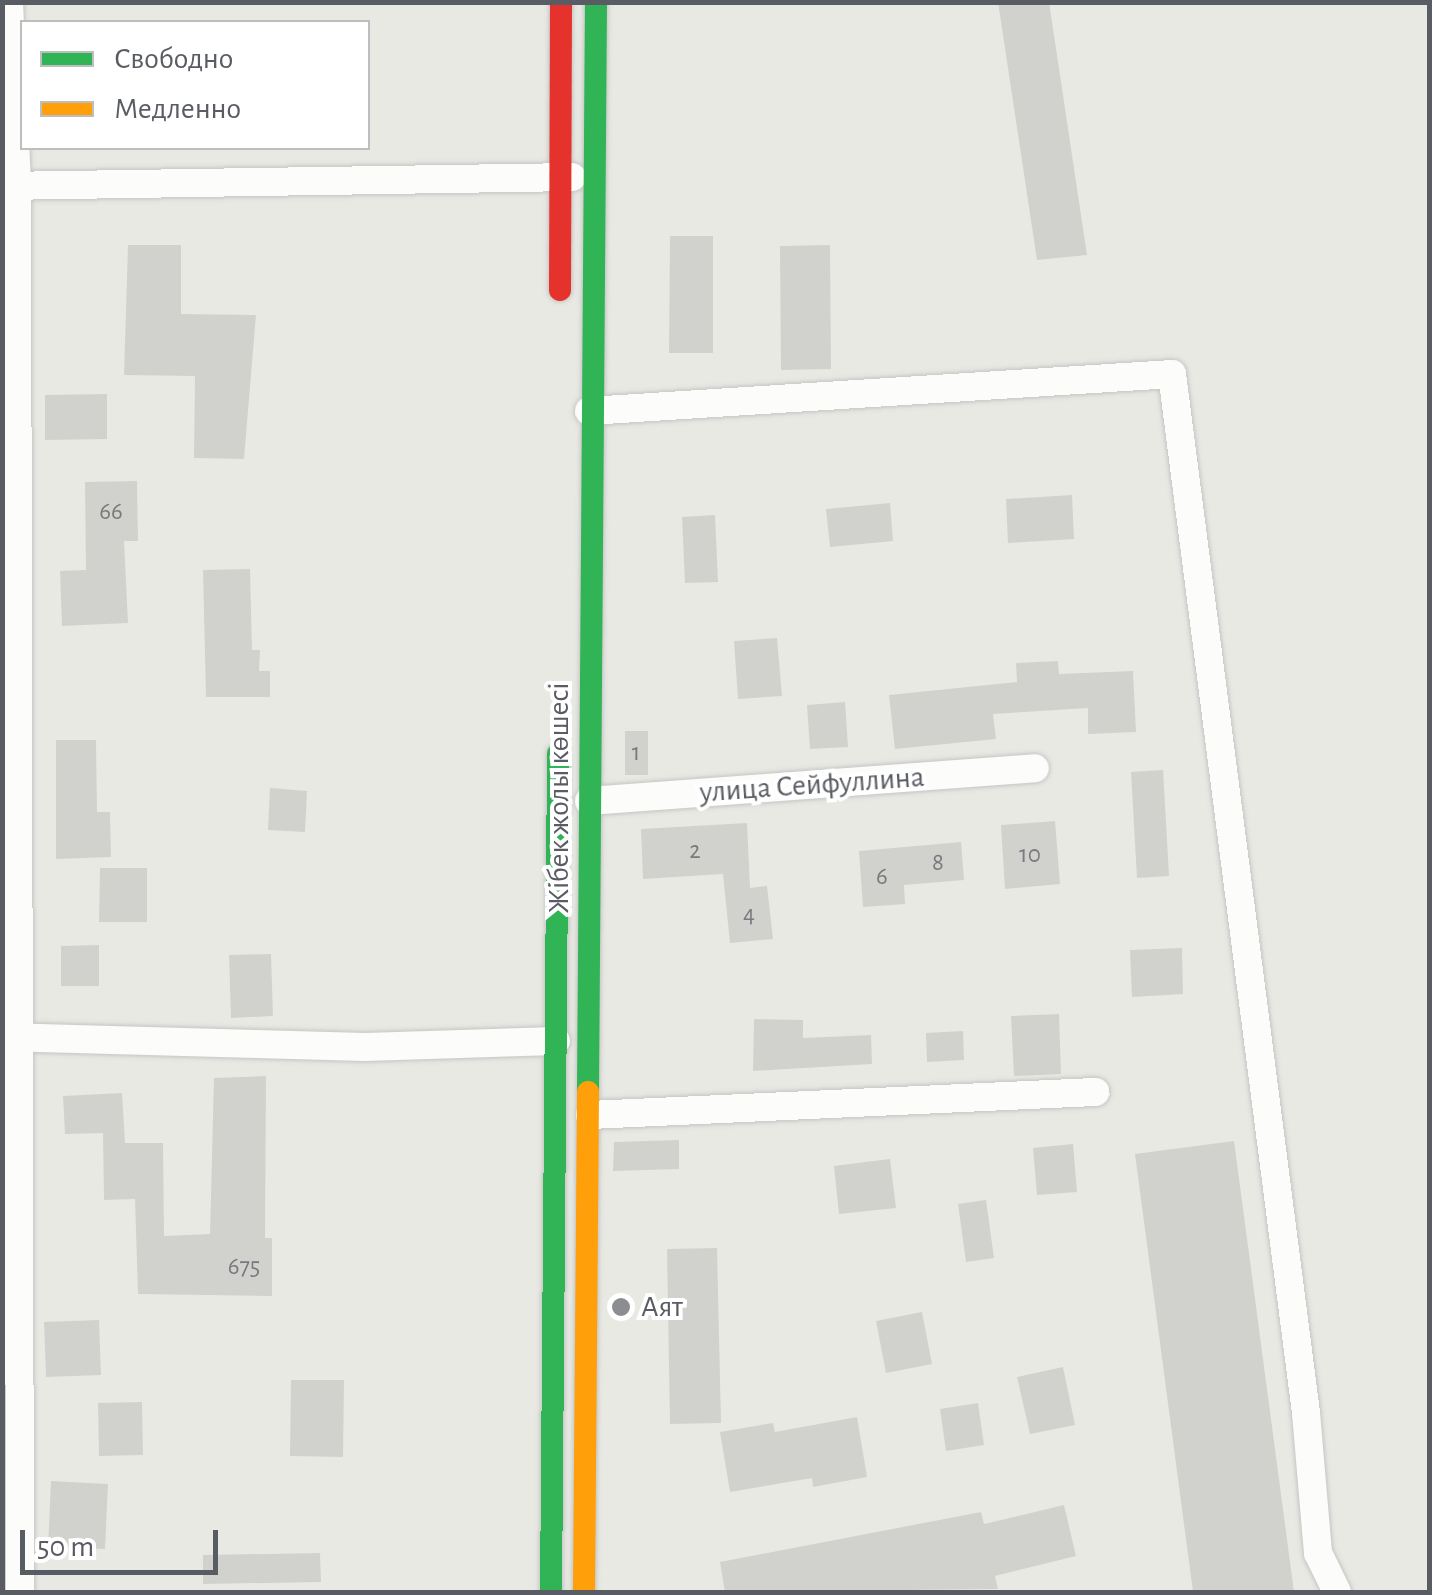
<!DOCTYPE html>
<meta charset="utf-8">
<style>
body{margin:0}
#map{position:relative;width:1432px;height:1595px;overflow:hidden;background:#e9e9e4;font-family:"Alegreya Sans",sans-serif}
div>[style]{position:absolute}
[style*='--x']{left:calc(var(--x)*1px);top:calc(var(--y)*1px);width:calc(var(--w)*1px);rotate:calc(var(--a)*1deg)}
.building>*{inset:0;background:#d1d1ce}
.roads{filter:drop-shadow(0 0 2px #c5c6c4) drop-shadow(0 0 2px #c5c6c4)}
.street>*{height:28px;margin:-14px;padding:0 14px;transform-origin:14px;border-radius:14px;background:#fcfcfb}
.fast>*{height:22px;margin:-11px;padding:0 11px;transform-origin:11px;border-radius:11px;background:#30b455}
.slow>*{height:22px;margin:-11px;padding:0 11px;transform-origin:11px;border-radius:11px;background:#ff9f0a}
.jam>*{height:22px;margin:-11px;padding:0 11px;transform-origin:11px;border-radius:11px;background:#e5322d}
.dots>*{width:28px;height:28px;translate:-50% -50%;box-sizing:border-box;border:5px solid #fff;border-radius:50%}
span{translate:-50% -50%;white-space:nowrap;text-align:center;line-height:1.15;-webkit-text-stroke:8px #fff;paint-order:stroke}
.number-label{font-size:25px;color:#787a7e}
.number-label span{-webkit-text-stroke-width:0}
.street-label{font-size:30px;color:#595c62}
.poi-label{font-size:30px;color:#595c62}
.left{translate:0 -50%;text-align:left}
.frame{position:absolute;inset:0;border:5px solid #595c62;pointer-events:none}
.legend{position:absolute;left:20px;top:20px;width:350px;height:130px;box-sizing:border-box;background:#fff;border:2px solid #bdbec0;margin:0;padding:12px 18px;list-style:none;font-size:30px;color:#595c62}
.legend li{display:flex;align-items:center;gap:20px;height:50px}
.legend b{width:50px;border:2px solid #bdbec0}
.scale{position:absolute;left:20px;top:1530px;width:198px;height:45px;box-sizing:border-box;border:5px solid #595c62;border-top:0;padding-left:12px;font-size:30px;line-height:35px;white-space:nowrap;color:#595c62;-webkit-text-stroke:8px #fff;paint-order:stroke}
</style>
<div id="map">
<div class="building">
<div style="clip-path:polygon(998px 2px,1049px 2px,1087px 255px,1037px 260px)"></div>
<div style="clip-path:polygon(670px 236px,713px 236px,713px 353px,669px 353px)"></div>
<div style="clip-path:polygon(128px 245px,181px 245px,181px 314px,256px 315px,244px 459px,194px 458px,195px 376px,124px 375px)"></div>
<div style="clip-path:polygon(830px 245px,831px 369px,781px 370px,780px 246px)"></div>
<div style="clip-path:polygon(107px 394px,107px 439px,45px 440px,45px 395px)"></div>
<div style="clip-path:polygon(137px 481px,138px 541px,124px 541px,128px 623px,62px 626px,60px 571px,86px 570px,85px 482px)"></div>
<div style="clip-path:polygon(1072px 495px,1074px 539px,1008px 543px,1006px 499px)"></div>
<div style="clip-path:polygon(890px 503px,893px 541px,830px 547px,826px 509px)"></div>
<div style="clip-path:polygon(715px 515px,718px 582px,685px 583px,682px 517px)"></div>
<div style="clip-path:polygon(250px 569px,252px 650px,260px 650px,259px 671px,270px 671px,270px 697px,206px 697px,203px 570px)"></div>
<div style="clip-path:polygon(777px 638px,782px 696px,738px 699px,734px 641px)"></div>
<div style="clip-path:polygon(1058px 661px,1059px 674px,1133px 671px,1136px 732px,1088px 734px,1088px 708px,993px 714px,996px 739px,895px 749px,889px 695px,1017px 682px,1016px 663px)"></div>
<div style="clip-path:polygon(845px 702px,848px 747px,810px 749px,807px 705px)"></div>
<div style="clip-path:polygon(625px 731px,648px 731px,648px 775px,625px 775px)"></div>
<div style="clip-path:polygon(56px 740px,96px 740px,97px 812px,110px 812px,111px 857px,56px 859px)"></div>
<div style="clip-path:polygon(1163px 770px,1169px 876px,1137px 878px,1131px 772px)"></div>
<div style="clip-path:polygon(270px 788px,307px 791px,305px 832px,268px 830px)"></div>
<div style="clip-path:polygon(1055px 821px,1060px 884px,1005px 889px,1001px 825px)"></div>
<div style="clip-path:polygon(747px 823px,750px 888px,767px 886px,773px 939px,730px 943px,723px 874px,643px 879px,641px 829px)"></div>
<div style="clip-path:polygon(961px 842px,964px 880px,904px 885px,905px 904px,863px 907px,859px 851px)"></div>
<div style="clip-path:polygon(100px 868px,147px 868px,147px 922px,99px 922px)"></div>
<div style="clip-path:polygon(99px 945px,99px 986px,61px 986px,61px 946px)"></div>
<div style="clip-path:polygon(1182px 948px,1183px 994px,1132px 997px,1130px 950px)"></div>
<div style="clip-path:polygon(271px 954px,273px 1016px,231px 1018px,229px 955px)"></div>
<div style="clip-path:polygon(1059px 1014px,1061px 1074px,1014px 1076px,1011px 1016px)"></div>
<div style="clip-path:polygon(754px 1019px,803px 1020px,803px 1038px,871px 1035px,872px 1064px,753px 1071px)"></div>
<div style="clip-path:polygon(963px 1031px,964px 1060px,927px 1062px,926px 1033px)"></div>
<div style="clip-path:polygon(266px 1076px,265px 1238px,272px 1238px,272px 1296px,138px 1294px,135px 1199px,104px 1200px,103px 1133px,65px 1134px,63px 1096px,122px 1093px,125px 1143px,163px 1143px,164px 1236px,210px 1234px,214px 1078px)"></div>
<div style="clip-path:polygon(679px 1140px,679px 1169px,613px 1171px,614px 1142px)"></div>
<div style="clip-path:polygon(1234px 1141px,1294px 1592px,1193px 1592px,1135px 1154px)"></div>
<div style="clip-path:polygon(1073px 1144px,1077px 1192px,1037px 1195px,1033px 1148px)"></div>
<div style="clip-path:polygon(890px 1159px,896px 1208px,839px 1214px,834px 1166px)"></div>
<div style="clip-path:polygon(986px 1200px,994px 1258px,966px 1262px,958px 1204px)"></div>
<div style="clip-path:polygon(717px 1248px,721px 1423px,670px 1424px,667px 1249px)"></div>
<div style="clip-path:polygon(922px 1312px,932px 1364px,886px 1373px,876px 1321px)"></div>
<div style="clip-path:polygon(99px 1320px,101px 1375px,46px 1377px,44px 1322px)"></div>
<div style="clip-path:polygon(1063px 1367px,1075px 1425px,1030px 1434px,1017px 1377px)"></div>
<div style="clip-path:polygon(291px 1380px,344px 1380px,343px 1457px,290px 1456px)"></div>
<div style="clip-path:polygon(142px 1402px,143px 1455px,99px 1456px,98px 1403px)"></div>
<div style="clip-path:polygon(978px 1403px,984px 1445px,946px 1451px,940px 1409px)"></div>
<div style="clip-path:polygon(857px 1417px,867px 1477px,813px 1487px,812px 1478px,730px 1492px,720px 1432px,773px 1423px,775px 1432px)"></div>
<div style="clip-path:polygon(51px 1481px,108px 1484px,105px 1549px,48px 1547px)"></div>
<div style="clip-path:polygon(1064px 1505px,1076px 1556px,995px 1576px,998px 1589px,725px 1592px,720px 1562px,981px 1512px,984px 1524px)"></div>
<div style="clip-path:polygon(320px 1553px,321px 1582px,203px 1584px,203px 1555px)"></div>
</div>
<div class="roads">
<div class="street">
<div style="--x:9;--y:2;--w:183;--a:87.5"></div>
<div style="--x:17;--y:185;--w:1407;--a:89.88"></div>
<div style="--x:2;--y:186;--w:570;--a:-0.9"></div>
<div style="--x:589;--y:411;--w:584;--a:-3.63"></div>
<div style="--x:1172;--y:374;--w:1048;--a:82.65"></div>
<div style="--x:1306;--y:1413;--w:141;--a:85.1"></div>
<div style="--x:1318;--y:1553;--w:43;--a:64"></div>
<div style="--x:589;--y:801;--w:447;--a:-4.2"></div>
<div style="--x:3;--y:1037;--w:362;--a:1.6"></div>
<div style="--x:365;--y:1047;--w:191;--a:-1.8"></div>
<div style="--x:590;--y:1115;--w:506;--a:-2.61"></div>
</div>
<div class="fast">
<div style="--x:588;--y:1092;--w:1090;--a:-89.58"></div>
<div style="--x:551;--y:1592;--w:838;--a:-89.52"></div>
</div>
<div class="slow">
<div style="--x:584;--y:1592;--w:500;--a:-89.54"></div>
</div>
<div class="jam">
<div style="--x:560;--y:290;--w:288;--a:-89.8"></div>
</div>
</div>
<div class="dots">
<div style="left:621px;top:1307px;background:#8b8d90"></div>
</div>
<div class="number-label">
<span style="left:111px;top:512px">66</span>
<span style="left:636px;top:753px">1</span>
<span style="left:695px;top:851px">2</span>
<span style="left:1030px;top:855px">10</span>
<span style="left:938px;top:863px">8</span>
<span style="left:882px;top:877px">6</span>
<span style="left:749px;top:915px">4</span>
<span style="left:244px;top:1267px">675</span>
</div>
<div class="street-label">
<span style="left:812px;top:785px;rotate:-4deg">улица Сейфуллина</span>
<span style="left:559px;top:798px;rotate:-90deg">Жібек жолы көшесі</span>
</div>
<div class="poi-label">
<span class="left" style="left:641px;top:1307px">Аят</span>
</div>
<div class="frame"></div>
<ul class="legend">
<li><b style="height:12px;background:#30b455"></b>Свободно</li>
<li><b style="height:12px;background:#ff9f0a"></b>Медленно</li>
</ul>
<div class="scale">50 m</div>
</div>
